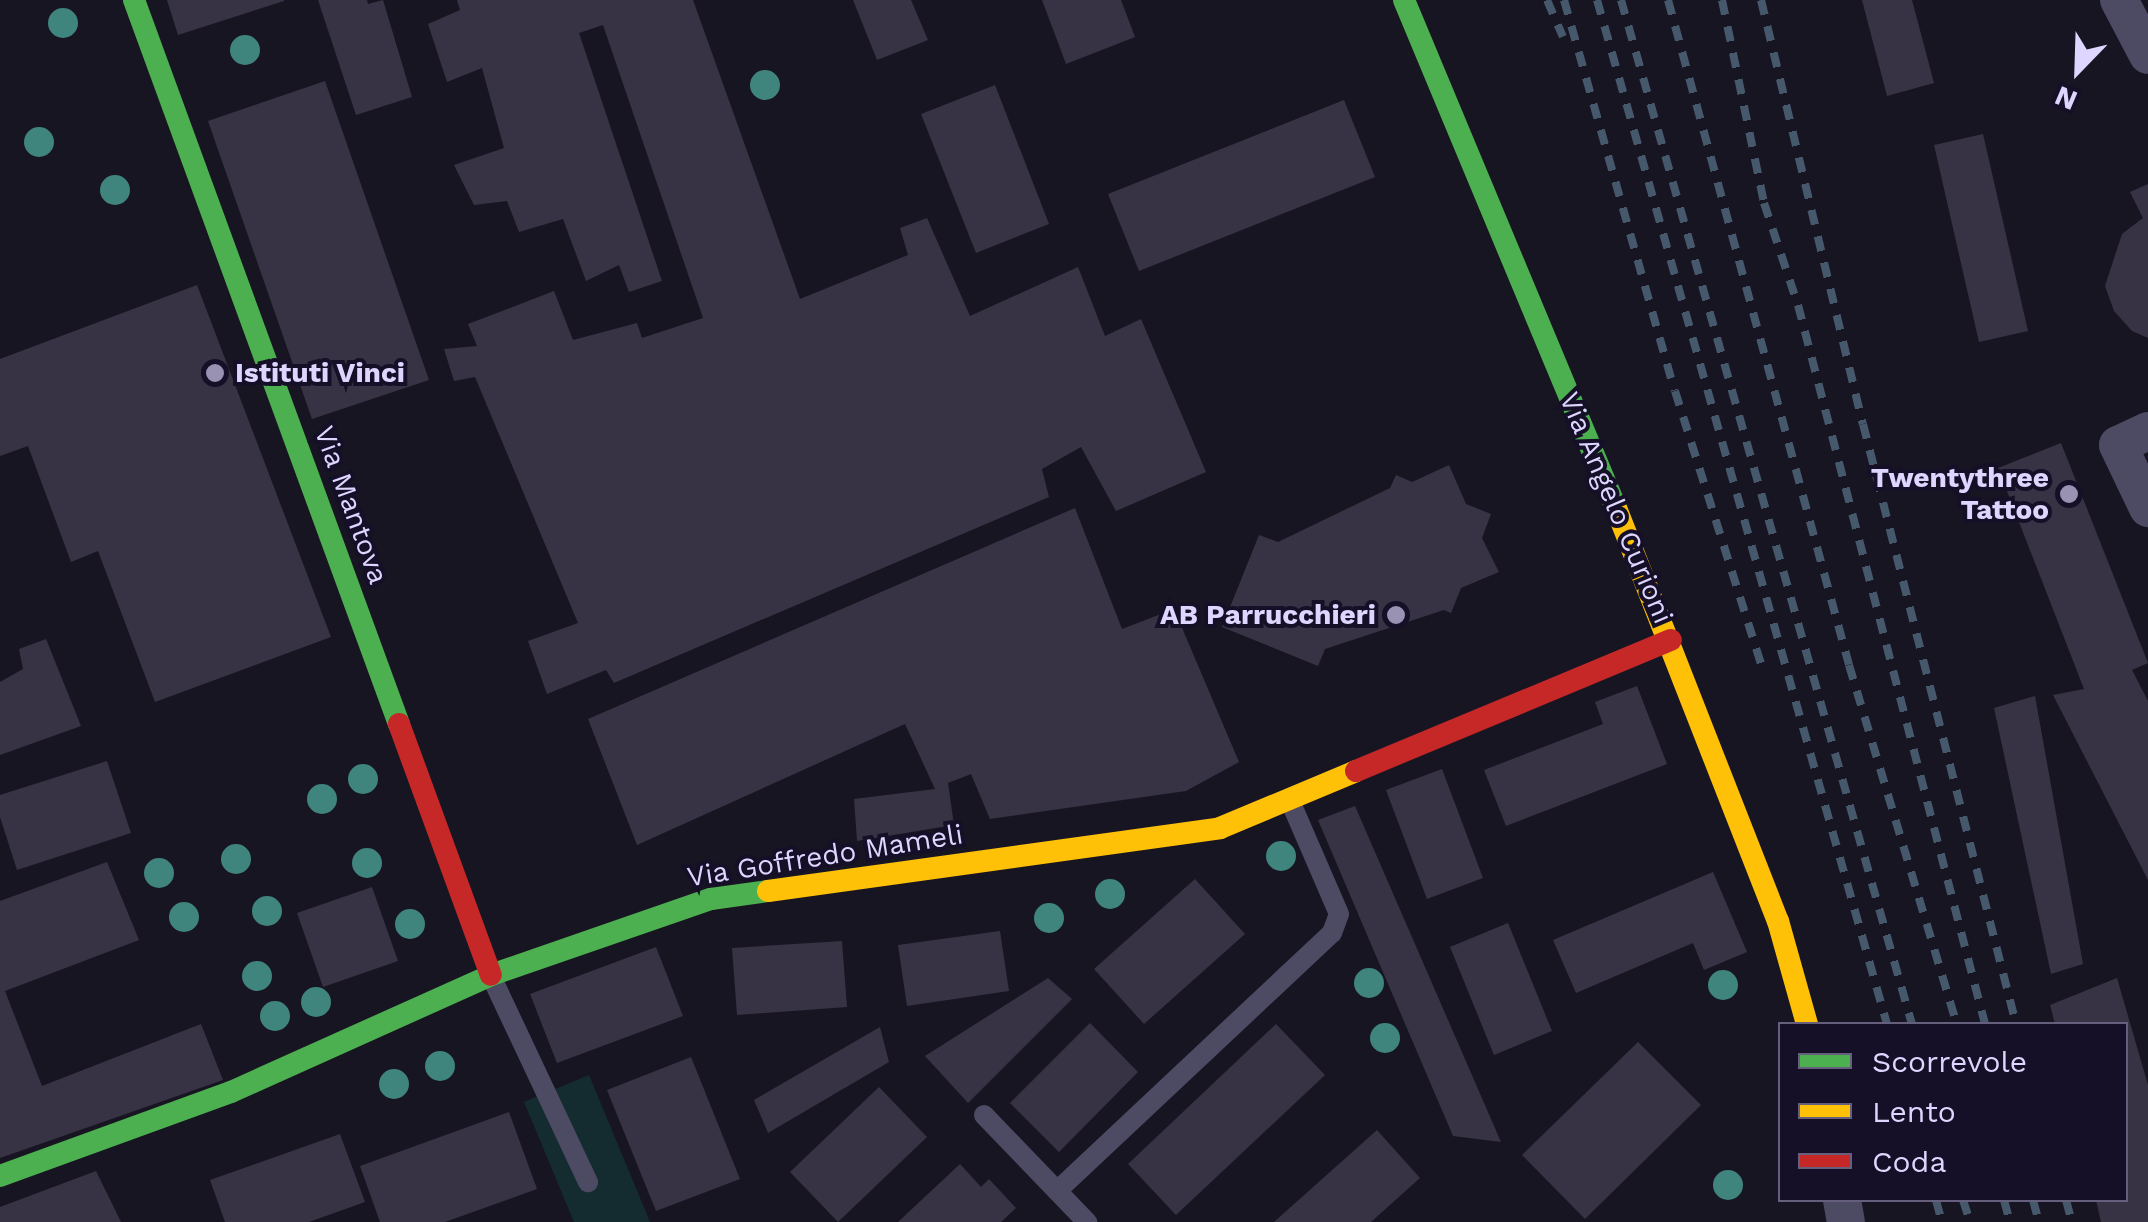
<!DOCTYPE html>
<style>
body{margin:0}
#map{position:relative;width:2148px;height:1222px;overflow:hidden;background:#181522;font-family:"Work Sans",sans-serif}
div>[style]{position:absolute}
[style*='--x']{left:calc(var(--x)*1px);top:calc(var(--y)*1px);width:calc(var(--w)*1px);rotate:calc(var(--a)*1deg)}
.green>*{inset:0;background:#142c2f}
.building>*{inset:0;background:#373344}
.lane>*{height:20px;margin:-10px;padding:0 10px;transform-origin:10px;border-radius:10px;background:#4d4a63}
.street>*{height:38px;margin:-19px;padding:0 19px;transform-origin:19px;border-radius:19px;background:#4d4a63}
.fast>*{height:22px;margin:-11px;padding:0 11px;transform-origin:11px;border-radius:11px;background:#4caf50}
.slow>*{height:22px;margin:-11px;padding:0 11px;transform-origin:11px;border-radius:11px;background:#ffc107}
.jam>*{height:22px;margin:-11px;padding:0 11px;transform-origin:11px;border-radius:11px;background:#c62828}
.rail>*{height:8px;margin-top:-4px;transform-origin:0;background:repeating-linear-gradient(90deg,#46586c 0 15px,transparent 0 27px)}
.trees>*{width:30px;height:30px;margin:-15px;border-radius:50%;background:#40847e}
.dots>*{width:28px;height:28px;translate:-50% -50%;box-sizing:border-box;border:5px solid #151027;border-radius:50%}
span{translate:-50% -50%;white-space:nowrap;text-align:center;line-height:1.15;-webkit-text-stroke:8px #151027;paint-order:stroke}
.poi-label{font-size:28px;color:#ded6ff;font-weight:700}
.left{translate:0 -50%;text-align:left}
.right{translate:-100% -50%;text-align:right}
.street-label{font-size:28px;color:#ded6ff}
.legend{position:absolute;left:1778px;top:1022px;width:350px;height:180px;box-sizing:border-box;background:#151027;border:2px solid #655f7d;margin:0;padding:12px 18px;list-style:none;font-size:30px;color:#ded6ff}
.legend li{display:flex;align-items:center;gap:20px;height:50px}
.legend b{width:50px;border:2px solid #655f7d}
.north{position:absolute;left:2028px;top:20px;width:100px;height:100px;-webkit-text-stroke:8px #151027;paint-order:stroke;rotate:203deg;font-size:28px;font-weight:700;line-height:40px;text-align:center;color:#ded6ff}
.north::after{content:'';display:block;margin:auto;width:35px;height:45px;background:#ded6ff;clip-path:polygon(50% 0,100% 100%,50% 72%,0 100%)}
</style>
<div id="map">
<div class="green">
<div style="clip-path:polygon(589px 1075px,650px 1222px,574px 1222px,524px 1102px)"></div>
</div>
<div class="building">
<div style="clip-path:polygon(167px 0,284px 0,284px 1px,178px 35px)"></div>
<div style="clip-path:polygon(318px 0,367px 0,368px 4px,383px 0,412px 97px,356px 115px)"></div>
<div style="clip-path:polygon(457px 0,693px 0,800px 299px,908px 255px,900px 228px,927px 218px,970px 316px,1078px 267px,1105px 336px,1141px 319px,1206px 472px,1116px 511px,1081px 447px,1042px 469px,1049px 497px,614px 683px,606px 670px,547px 694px,528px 641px,578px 623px,475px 377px,454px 381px,444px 349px,477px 346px,468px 324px,554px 291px,573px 340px,637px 323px,642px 338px,703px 318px,603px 25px,579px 33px,662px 281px,629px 292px,619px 265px,586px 281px,563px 219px,519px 232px,507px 201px,474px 205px,454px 165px,504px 148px,482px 68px,447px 82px,428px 24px,460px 10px)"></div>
<div style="clip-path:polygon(853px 0,911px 0,928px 40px,877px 60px)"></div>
<div style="clip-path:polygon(1042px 0,1121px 0,1135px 37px,1066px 64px)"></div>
<div style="clip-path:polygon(1862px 0,1912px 0,1934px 83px,1887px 96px)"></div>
<div style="clip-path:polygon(325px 81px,429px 380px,312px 419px,208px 121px)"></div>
<div style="clip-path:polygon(995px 85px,1049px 224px,976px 253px,921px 114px)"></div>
<div style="clip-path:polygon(1344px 100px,1375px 177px,1139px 271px,1108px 194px)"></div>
<div style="clip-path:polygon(1983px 134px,2028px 331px,1979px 342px,1934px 145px)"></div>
<div style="clip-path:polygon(2148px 184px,2148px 338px,2132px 331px,2114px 311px,2105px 286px,2122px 234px,2143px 218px,2130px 192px)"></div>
<div style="clip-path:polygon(197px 285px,331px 637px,155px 702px,98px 551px,71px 562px,28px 446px,0 456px,0 359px)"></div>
<div style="clip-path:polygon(2061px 443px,2148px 663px,2132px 670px,2148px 701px,2148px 880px,2053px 695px,2084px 689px,1998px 468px)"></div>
<div style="clip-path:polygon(1449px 465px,1466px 504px,1491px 514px,1482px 538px,1499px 572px,1461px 588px,1451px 613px,1444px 610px,1325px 649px,1318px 666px,1222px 627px,1259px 535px,1278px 542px,1390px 488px,1396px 475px,1412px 482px)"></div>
<div style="clip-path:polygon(1075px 508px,1122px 629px,1174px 609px,1239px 762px,1186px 791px,990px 819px,971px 774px,948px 783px,954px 825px,857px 841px,854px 799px,935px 789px,905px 724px,637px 845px,588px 719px)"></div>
<div style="clip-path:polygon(46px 639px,81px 726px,0 755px,0 682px,23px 669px,19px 649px)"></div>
<div style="clip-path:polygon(1637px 686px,1667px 764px,1506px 826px,1484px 770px,1603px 724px,1595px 702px)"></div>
<div style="clip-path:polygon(2035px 696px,2083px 964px,2051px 974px,1994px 708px)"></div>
<div style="clip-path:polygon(107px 761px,131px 833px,17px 870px,0 817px,0 795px)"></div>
<div style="clip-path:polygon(1442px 769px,1483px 878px,1427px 899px,1386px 790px)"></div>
<div style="clip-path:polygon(1355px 806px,1501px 1142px,1453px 1136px,1318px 820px)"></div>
<div style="clip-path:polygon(107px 862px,139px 940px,5px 991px,42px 1086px,201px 1024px,223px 1080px,0 1158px,0 901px)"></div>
<div style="clip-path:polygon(1713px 872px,1747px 952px,1704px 970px,1693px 943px,1576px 993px,1553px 940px)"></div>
<div style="clip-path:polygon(1195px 879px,1245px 934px,1144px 1024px,1094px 969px)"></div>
<div style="clip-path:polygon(372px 887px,398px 961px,323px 987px,297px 913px)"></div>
<div style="clip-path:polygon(1508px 923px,1552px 1031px,1494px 1055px,1450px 947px)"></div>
<div style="clip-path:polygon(1000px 931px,1009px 991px,907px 1006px,898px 945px)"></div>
<div style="clip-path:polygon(842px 941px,847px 1007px,737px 1015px,732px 948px)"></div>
<div style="clip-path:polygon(656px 947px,683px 1016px,557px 1063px,530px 994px)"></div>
<div style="clip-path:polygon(1048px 978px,1072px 999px,968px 1103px,925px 1056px)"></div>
<div style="clip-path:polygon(2117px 978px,2148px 1085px,2148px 1222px,2101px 1222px,2096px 1200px,2126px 1200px,2126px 1024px,2055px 1024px,2050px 1005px)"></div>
<div style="clip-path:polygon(1090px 1023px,1138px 1072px,1059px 1152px,1010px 1103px)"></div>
<div style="clip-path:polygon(1276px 1024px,1325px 1075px,1176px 1215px,1128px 1164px)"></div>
<div style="clip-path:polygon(880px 1027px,889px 1062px,768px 1133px,754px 1100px)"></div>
<div style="clip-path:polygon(1638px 1042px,1701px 1105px,1585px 1219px,1522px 1155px)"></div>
<div style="clip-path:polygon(691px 1057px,740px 1179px,656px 1211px,607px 1090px)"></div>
<div style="clip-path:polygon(879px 1087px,927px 1137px,838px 1222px,790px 1172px)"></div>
<div style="clip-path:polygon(509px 1112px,537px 1189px,445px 1222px,380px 1222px,360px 1166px)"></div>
<div style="clip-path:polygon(1377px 1130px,1420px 1178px,1371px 1222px,1274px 1222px)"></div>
<div style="clip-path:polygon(340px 1134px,365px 1202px,309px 1222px,225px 1222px,210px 1180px)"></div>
<div style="clip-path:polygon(960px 1164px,981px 1187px,989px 1179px,1016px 1208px,1001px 1222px,898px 1222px)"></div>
<div style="clip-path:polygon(96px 1171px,121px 1222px,0 1222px,0 1207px)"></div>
</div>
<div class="lane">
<div style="--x:491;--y:976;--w:228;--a:64.8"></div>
<div style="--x:984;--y:1115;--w:149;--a:46.1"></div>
<div style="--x:1057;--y:1191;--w:377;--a:-43.2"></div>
<div style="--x:1332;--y:933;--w:20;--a:-70"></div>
<div style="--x:1339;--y:914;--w:123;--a:-113.4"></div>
</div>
<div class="street">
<div style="--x:2119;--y:0;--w:62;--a:62.2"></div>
<div style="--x:2148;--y:431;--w:33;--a:155"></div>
<div style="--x:2118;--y:445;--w:70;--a:64.5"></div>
<div style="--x:1842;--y:1200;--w:22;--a:80"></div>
</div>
<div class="fast">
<div style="--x:134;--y:0;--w:771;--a:69.9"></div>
<div style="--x:1404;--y:0;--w:550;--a:67.35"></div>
<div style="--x:0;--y:1176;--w:246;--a:-20"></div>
<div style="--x:231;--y:1092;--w:285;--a:-24.2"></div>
<div style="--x:491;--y:975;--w:233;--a:-19.1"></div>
<div style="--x:711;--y:899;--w:58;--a:-8"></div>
</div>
<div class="slow">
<div style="--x:1616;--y:508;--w:444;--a:68.6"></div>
<div style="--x:1778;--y:921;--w:107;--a:74.3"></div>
<div style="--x:768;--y:891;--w:456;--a:-7.9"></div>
<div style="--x:1220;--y:828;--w:147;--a:-22.7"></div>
</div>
<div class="jam">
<div style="--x:399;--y:724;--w:267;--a:69.9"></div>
<div style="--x:1356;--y:771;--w:341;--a:-22.6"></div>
</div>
<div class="rail">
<div style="--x:1547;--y:0;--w:40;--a:66.6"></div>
<div style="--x:1564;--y:0;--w:406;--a:74.2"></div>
<div style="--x:1675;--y:391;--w:293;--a:72.5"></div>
<div style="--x:1597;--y:0;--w:1064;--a:74.19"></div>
<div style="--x:1621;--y:0;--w:1065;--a:74.14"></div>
<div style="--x:1668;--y:0;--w:689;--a:74.77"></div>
<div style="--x:1849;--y:665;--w:375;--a:73.3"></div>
<div style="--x:1722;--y:0;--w:207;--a:78.3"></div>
<div style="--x:1764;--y:203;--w:108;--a:71.6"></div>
<div style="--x:1798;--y:305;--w:743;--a:75.42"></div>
<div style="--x:1761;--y:0;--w:436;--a:76.5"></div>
<div style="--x:1863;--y:424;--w:619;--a:75.69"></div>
<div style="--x:1936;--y:1200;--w:23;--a:75"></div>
<div style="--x:1963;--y:1200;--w:23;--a:72"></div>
<div style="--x:2004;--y:1200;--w:23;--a:75"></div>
<div style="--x:2033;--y:1200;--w:23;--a:75"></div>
<div style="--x:2066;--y:1200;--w:23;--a:75"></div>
</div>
<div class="trees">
<div style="left:63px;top:23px"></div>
<div style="left:245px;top:50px"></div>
<div style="left:765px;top:85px"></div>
<div style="left:39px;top:142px"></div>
<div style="left:115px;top:190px"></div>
<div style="left:363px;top:779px"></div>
<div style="left:322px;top:799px"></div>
<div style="left:1281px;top:856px"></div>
<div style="left:236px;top:859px"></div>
<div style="left:367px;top:863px"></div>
<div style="left:159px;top:873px"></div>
<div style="left:1110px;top:894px"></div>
<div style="left:267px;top:911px"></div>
<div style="left:184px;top:917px"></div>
<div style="left:1049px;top:918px"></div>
<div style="left:410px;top:924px"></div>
<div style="left:257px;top:976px"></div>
<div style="left:1369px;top:983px"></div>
<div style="left:1723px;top:985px"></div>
<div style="left:316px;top:1002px"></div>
<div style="left:275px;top:1016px"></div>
<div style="left:1385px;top:1038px"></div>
<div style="left:440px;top:1066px"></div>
<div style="left:394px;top:1084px"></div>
<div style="left:1728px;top:1185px"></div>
</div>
<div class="dots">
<div style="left:215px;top:373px;background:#9992b2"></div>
<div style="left:2069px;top:494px;background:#9992b2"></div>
<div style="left:1396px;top:615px;background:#9992b2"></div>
</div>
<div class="poi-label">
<span class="left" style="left:235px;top:373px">Istituti Vinci</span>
<span class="right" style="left:2049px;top:494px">Twentythree<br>Tattoo</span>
<span class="right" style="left:1376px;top:615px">AB Parrucchieri</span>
</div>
<div class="street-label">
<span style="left:351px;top:505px;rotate:70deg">Via Mantova</span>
<span style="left:1616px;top:508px;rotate:67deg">Via Angelo Curioni</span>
<span style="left:825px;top:856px;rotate:-9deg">Via Goffredo Mameli</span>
</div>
<ul class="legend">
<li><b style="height:12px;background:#4caf50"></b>Scorrevole</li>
<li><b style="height:12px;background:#ffc107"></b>Lento</li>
<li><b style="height:12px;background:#c62828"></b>Coda</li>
</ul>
<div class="north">N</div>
</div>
